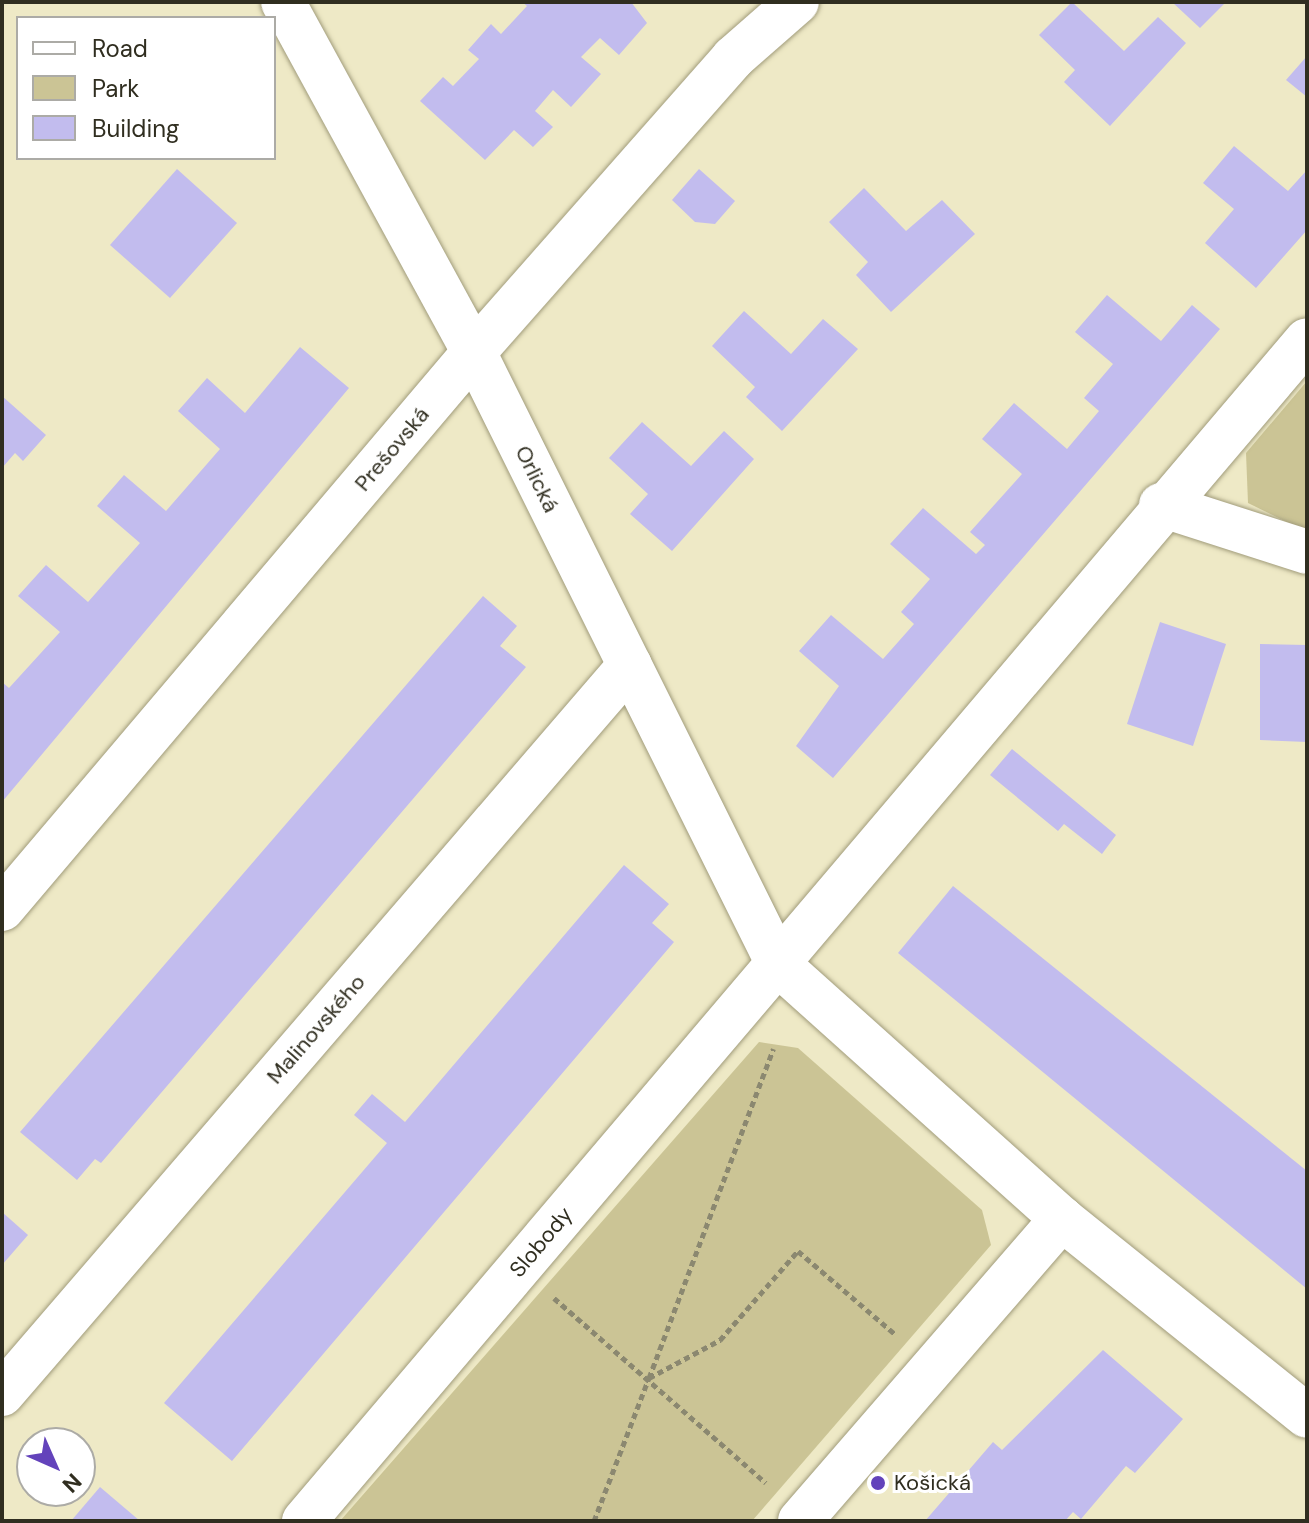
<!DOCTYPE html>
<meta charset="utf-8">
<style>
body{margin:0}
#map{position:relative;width:1309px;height:1523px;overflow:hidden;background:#eee9c6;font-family:"DM Sans",sans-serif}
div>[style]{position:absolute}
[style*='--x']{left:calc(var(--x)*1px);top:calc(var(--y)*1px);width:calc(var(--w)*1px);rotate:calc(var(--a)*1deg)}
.green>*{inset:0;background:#cbc495}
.building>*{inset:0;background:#c2bcee}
.path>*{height:5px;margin-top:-2.5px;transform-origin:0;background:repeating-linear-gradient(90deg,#8b8870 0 6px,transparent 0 10px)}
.roads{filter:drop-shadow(0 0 2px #a19c7b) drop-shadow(0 0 2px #a19c7b)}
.minor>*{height:44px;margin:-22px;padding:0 22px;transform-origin:22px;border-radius:22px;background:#fff}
.dots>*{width:22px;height:22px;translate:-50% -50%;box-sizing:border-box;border:4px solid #fff;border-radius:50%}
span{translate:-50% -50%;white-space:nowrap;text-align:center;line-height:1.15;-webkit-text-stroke:6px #fff;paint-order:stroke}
.street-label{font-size:22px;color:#302e20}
.poi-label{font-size:22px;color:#302e20}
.left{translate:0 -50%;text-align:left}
.frame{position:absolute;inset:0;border:4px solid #302e20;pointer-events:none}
.legend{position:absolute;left:16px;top:16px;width:260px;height:144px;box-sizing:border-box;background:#fff;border:2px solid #acaba6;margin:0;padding:10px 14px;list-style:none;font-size:24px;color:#302e20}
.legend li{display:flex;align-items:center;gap:16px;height:40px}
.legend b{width:40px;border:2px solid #acaba6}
.north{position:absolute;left:16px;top:1427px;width:80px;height:80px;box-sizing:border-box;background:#fff;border:2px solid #acaba6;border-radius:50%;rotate:135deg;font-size:22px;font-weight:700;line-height:32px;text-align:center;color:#302e20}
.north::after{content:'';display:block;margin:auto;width:28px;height:36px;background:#6343bb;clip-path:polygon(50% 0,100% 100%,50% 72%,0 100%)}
</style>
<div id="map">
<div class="green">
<div style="clip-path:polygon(1307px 381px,1307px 532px,1248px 503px,1246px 453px)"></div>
<div style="clip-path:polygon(759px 1042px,798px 1048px,982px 1210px,991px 1245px,752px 1521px,340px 1521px)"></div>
</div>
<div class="building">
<div style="clip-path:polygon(522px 2px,631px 2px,647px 23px,619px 55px,600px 38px,581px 57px,601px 74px,571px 107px,553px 90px,535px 111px,553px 127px,533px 147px,514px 130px,485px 160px,420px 101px,443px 77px,453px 86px,479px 59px,468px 50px,491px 24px,501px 34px,527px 6px)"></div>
<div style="clip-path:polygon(1072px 2px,1124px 51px,1158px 17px,1186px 43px,1110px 126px,1064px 82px,1075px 70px,1039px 35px)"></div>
<div style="clip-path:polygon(1172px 2px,1226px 2px,1200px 28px)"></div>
<div style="clip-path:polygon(1307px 56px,1307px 97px,1286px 80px)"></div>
<div style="clip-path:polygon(1234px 146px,1288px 191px,1307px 170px,1307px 230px,1256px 288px,1205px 243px,1234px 209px,1203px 183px)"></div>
<div style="clip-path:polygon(177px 169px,237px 223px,170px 298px,110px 245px)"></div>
<div style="clip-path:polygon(699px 169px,735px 201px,715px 224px,695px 222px,672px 200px)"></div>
<div style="clip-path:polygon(864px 188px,906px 231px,942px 200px,975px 234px,891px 312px,856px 275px,868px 262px,829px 222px)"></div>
<div style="clip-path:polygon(1107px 295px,1161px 341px,1192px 305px,1220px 329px,833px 778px,796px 746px,839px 686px,799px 651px,831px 615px,883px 659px,914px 624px,901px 612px,930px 579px,890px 544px,923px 508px,976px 554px,985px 545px,970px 532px,1022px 474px,982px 439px,1014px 403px,1067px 449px,1099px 411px,1084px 398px,1113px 364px,1075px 332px)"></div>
<div style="clip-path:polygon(744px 311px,791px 354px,823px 319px,858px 349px,782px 431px,746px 397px,755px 387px,712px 346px)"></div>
<div style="clip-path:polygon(300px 347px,349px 388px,2px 802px,2px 682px,9px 688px,60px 632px,18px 596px,46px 565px,88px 602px,140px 543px,97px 506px,124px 475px,166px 511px,220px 449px,178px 411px,207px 378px,245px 413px)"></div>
<div style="clip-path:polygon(2px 396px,46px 435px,23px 461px,15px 453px,2px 468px)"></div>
<div style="clip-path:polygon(642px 422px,691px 466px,724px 431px,754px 459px,672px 551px,630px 514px,648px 494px,609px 458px)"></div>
<div style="clip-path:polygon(483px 596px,517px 626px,500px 646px,526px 667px,101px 1163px,95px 1159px,77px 1180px,20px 1132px)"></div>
<div style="clip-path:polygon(1160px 622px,1226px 644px,1193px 746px,1127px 724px)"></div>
<div style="clip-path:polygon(1260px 644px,1307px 645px,1307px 742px,1260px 740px)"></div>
<div style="clip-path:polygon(1012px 749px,1116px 835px,1102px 854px,1064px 824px,1058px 831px,990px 775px)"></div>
<div style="clip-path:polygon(624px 865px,669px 904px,652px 923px,674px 942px,232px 1461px,164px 1403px,387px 1143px,354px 1115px,372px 1094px,405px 1122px)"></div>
<div style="clip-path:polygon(953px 886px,1307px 1171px,1307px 1289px,898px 953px)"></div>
<div style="clip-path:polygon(2px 1212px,28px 1235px,2px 1265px)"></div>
<div style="clip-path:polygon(1103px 1350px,1183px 1419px,1135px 1473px,1126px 1466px,1081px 1519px,1073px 1512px,1065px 1521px,925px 1521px,993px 1442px,1002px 1450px)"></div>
<div style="clip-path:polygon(100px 1487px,140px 1521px,71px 1521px)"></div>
</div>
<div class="path">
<div style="--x:554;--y:1298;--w:281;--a:41.1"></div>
<div style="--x:649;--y:1378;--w:352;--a:-69.3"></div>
<div style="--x:594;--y:1521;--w:153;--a:-69"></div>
<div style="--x:649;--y:1378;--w:81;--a:-28.2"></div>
<div style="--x:720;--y:1340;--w:118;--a:-48.8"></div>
<div style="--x:798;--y:1251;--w:129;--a:40.6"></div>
</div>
<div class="roads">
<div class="minor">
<div style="--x:283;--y:2;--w:399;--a:61.4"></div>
<div style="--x:474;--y:352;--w:683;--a:63.58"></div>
<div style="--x:778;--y:964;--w:382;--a:41.9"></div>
<div style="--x:1062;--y:1219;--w:314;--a:38.8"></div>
<div style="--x:1161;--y:505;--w:153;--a:17.8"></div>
<div style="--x:2;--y:909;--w:730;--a:-49.72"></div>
<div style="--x:474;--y:352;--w:392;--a:-48.6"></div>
<div style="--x:733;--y:58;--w:85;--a:-41.2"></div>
<div style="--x:2;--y:1394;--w:962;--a:-49.26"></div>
<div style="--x:304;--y:1521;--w:1549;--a:-49.66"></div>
<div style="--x:800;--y:1521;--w:400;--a:-49.1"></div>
</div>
</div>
<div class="dots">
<div style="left:878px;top:1483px;background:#6343bb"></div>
</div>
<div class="street-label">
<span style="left:392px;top:449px;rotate:-50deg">Prešovská</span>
<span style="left:537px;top:479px;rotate:64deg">Orlická</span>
<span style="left:316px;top:1029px;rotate:-49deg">Malinovského</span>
<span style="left:541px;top:1242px;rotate:-50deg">Slobody</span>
</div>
<div class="poi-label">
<span class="left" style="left:894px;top:1483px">Košická</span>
</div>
<div class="frame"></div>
<ul class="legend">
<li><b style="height:10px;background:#fff"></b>Road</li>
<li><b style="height:22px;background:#cbc495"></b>Park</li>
<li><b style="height:22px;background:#c2bcee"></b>Building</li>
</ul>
<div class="north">N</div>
</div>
